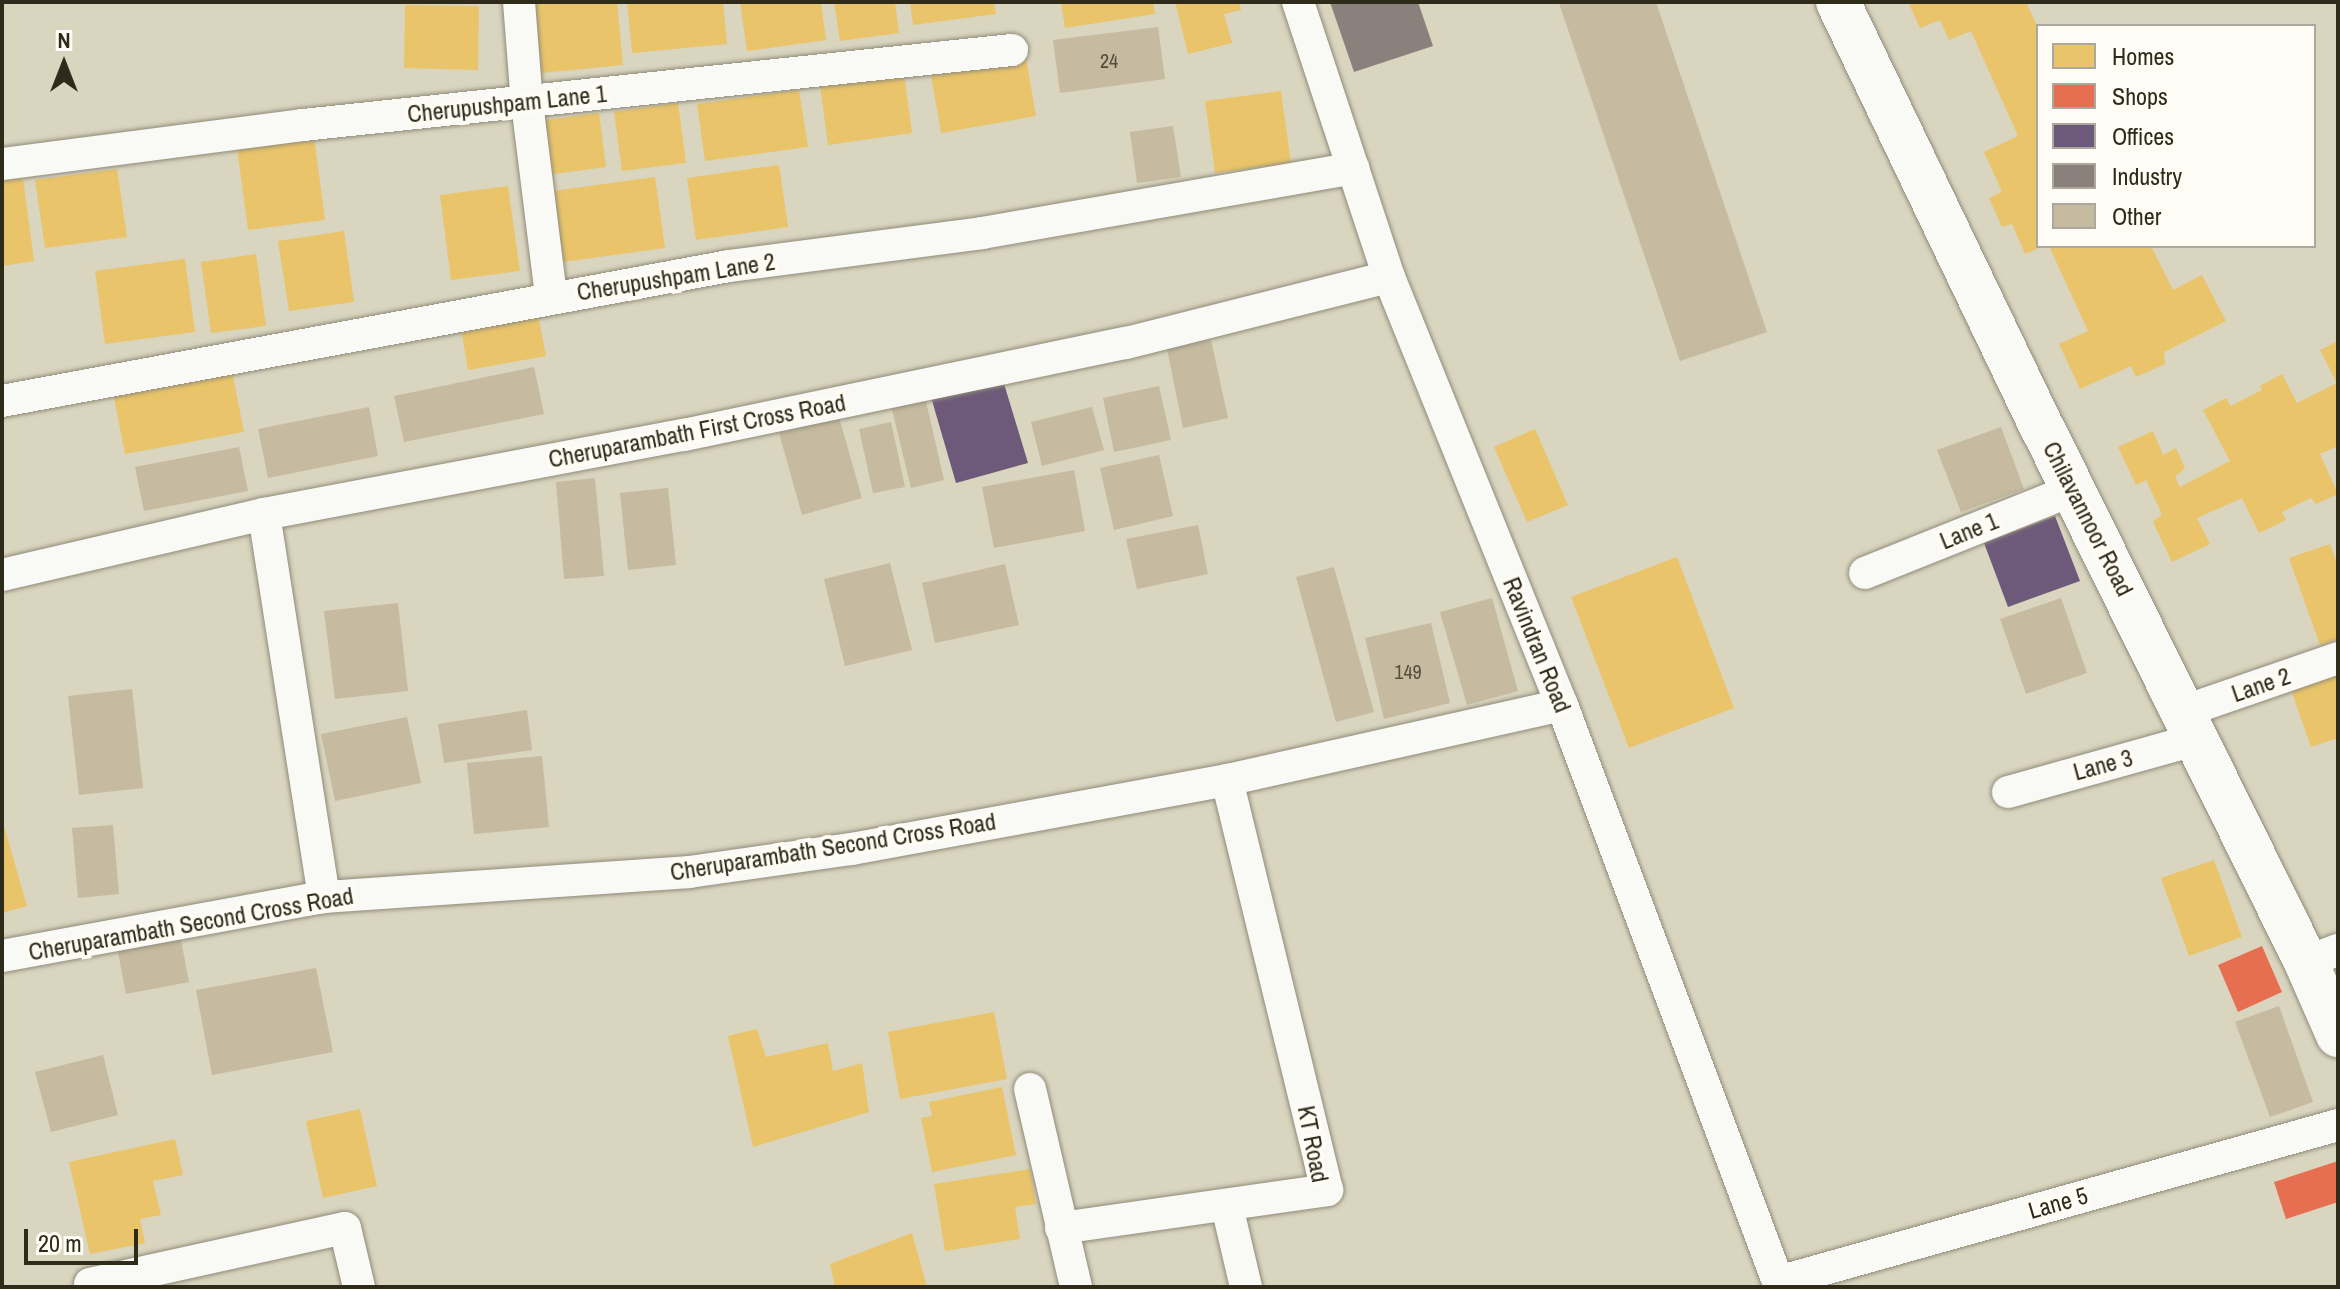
<!DOCTYPE html>
<style>
body{margin:0}
#map{position:relative;width:2340px;height:1289px;overflow:hidden;background:#dad5bf;font-family:"Archivo Narrow",sans-serif}
div>[style]{position:absolute}
[style*='--x']{left:calc(var(--x)*1px);top:calc(var(--y)*1px);width:calc(var(--w)*1px);rotate:calc(var(--a)*1deg)}
.homes>*{inset:0;background:#e9c46a}
.shops>*{inset:0;background:#e76f51}
.offices>*{inset:0;background:#6d597a}
.industry>*{inset:0;background:#8a817c}
.building>*{inset:0;background:#c6baa0}
.roads{filter:drop-shadow(0 0 2px #8f8b7a) drop-shadow(0 0 2px #8f8b7a)}
.street>*{height:32px;margin:-16px;padding:0 16px;transform-origin:16px;border-radius:16px;background:#f9f9f5}
.secondary>*{height:44px;margin:-22px;padding:0 22px;transform-origin:22px;border-radius:22px;background:#f9f9f5}
span{translate:-50% -50%;white-space:nowrap;text-align:center;line-height:1.15;-webkit-text-stroke:8px #fefcf4;paint-order:stroke}
.number-label{font-size:20px;color:#544f3c}
.number-label span{-webkit-text-stroke-width:0}
.street-label{font-size:24px;color:#2e2b1b}
.frame{position:absolute;inset:0;border:4px solid #2e2b1b;pointer-events:none}
.legend{position:absolute;left:2036px;top:24px;width:280px;height:224px;box-sizing:border-box;background:#fefcf4;border:2px solid #aba89d;margin:0;padding:10px 14px;list-style:none;font-size:24px;color:#2e2b1b}
.legend li{display:flex;align-items:center;gap:16px;height:40px}
.legend b{width:40px;border:2px solid #aba89d}
.north{position:absolute;left:24px;top:24px;width:80px;height:80px;-webkit-text-stroke:6px #fefcf4;paint-order:stroke;rotate:0deg;font-size:22px;font-weight:700;line-height:32px;text-align:center;color:#2e2b1b}
.north::after{content:'';display:block;margin:auto;width:28px;height:36px;background:#2e2b1b;clip-path:polygon(50% 0,100% 100%,50% 72%,0 100%)}
.scale{position:absolute;left:24px;top:1229px;width:114px;height:36px;box-sizing:border-box;border:4px solid #2e2b1b;border-top:0;padding-left:10px;font-size:24px;line-height:28px;white-space:nowrap;color:#2e2b1b;-webkit-text-stroke:6px #fefcf4;paint-order:stroke}
</style>
<div id="map">
<div class="homes">
<div style="clip-path:polygon(533px 2px,617px 2px,623px 65px,541px 73px)"></div>
<div style="clip-path:polygon(627px 2px,723px 2px,727px 44px,632px 53px)"></div>
<div style="clip-path:polygon(740px 2px,821px 2px,826px 40px,747px 51px)"></div>
<div style="clip-path:polygon(834px 2px,895px 2px,899px 33px,840px 41px)"></div>
<div style="clip-path:polygon(910px 2px,994px 2px,996px 14px,913px 25px)"></div>
<div style="clip-path:polygon(1061px 2px,1153px 2px,1155px 14px,1065px 28px)"></div>
<div style="clip-path:polygon(1175px 2px,1239px 2px,1241px 10px,1224px 14px,1232px 43px,1188px 54px)"></div>
<div style="clip-path:polygon(1908px 2px,2026px 2px,2038px 28px,2038px 246px,2043px 246px,2025px 254px,2012px 224px,2002px 227px,1989px 198px,2002px 192px,1984px 152px,2018px 136px,1971px 31px,1949px 40px,1940px 20px,1920px 28px)"></div>
<div style="clip-path:polygon(405px 5px,479px 6px,478px 70px,404px 68px)"></div>
<div style="clip-path:polygon(1026px 58px,1036px 116px,941px 133px,931px 75px)"></div>
<div style="clip-path:polygon(904px 74px,912px 133px,828px 145px,820px 85px)"></div>
<div style="clip-path:polygon(799px 90px,808px 147px,705px 161px,697px 104px)"></div>
<div style="clip-path:polygon(1281px 91px,1291px 163px,1215px 173px,1205px 101px)"></div>
<div style="clip-path:polygon(678px 103px,686px 163px,622px 171px,614px 112px)"></div>
<div style="clip-path:polygon(599px 113px,606px 167px,546px 175px,539px 121px)"></div>
<div style="clip-path:polygon(314px 137px,325px 220px,248px 230px,237px 148px)"></div>
<div style="clip-path:polygon(779px 165px,788px 227px,696px 240px,687px 178px)"></div>
<div style="clip-path:polygon(117px 169px,127px 237px,45px 248px,35px 180px)"></div>
<div style="clip-path:polygon(655px 177px,665px 248px,563px 262px,553px 191px)"></div>
<div style="clip-path:polygon(23px 178px,34px 261px,2px 266px,2px 181px)"></div>
<div style="clip-path:polygon(508px 186px,520px 271px,451px 280px,440px 195px)"></div>
<div style="clip-path:polygon(344px 231px,354px 302px,289px 311px,278px 241px)"></div>
<div style="clip-path:polygon(2049px 246px,2151px 246px,2173px 290px,2202px 275px,2226px 321px,2164px 352px,2165px 364px,2136px 377px,2131px 366px,2080px 389px,2059px 344px,2088px 331px)"></div>
<div style="clip-path:polygon(256px 254px,266px 326px,211px 333px,201px 262px)"></div>
<div style="clip-path:polygon(185px 259px,195px 332px,105px 344px,95px 271px)"></div>
<div style="clip-path:polygon(537px 310px,546px 356px,468px 370px,460px 323px)"></div>
<div style="clip-path:polygon(2338px 341px,2338px 446px,2320px 454px,2338px 494px,2316px 504px,2311px 498px,2282px 512px,2286px 520px,2259px 533px,2242px 498px,2197px 518px,2210px 544px,2172px 562px,2153px 522px,2162px 514px,2146px 480px,2136px 485px,2118px 447px,2153px 431px,2163px 455px,2176px 448px,2185px 468px,2175px 477px,2180px 487px,2230px 461px,2203px 410px,2226px 398px,2231px 406px,2262px 390px,2260px 386px,2282px 374px,2297px 403px,2337px 383px,2320px 350px)"></div>
<div style="clip-path:polygon(232px 371px,244px 432px,125px 454px,113px 393px)"></div>
<div style="clip-path:polygon(1535px 429px,1568px 505px,1527px 522px,1494px 447px)"></div>
<div style="clip-path:polygon(2330px 544px,2338px 566px,2338px 639px,2320px 645px,2289px 558px)"></div>
<div style="clip-path:polygon(1677px 557px,1734px 708px,1629px 748px,1571px 597px)"></div>
<div style="clip-path:polygon(2338px 667px,2338px 738px,2311px 747px,2289px 684px)"></div>
<div style="clip-path:polygon(2px 819px,27px 906px,2px 913px)"></div>
<div style="clip-path:polygon(2214px 860px,2242px 937px,2189px 956px,2161px 878px)"></div>
<div style="clip-path:polygon(994px 1012px,1007px 1079px,900px 1099px,888px 1032px)"></div>
<div style="clip-path:polygon(757px 1029px,766px 1057px,828px 1043px,833px 1071px,862px 1063px,869px 1112px,753px 1147px,728px 1036px)"></div>
<div style="clip-path:polygon(1002px 1087px,1016px 1155px,932px 1172px,921px 1118px,932px 1116px,929px 1102px)"></div>
<div style="clip-path:polygon(360px 1109px,377px 1186px,323px 1198px,306px 1121px)"></div>
<div style="clip-path:polygon(175px 1139px,183px 1175px,153px 1181px,161px 1215px,140px 1219px,145px 1243px,90px 1254px,69px 1162px)"></div>
<div style="clip-path:polygon(1030px 1169px,1036px 1204px,1015px 1207px,1020px 1239px,945px 1251px,934px 1184px)"></div>
<div style="clip-path:polygon(912px 1233px,927px 1287px,835px 1287px,830px 1264px)"></div>
</div>
<div class="shops">
<div style="clip-path:polygon(2262px 946px,2282px 992px,2238px 1012px,2218px 965px)"></div>
<div style="clip-path:polygon(2338px 1161px,2338px 1202px,2286px 1219px,2274px 1182px)"></div>
</div>
<div class="offices">
<div style="clip-path:polygon(1002px 377px,1028px 463px,956px 483px,931px 397px)"></div>
<div style="clip-path:polygon(2055px 516px,2080px 581px,2008px 607px,1984px 543px)"></div>
</div>
<div class="industry">
<div style="clip-path:polygon(1330px 2px,1418px 2px,1433px 46px,1354px 72px)"></div>
</div>
<div class="building">
<div style="clip-path:polygon(1562px 2px,1656px 2px,1767px 332px,1680px 361px,1559px 3px)"></div>
<div style="clip-path:polygon(1158px 27px,1165px 79px,1060px 93px,1053px 40px)"></div>
<div style="clip-path:polygon(1173px 126px,1181px 177px,1137px 183px,1130px 132px)"></div>
<div style="clip-path:polygon(1211px 340px,1228px 418px,1183px 428px,1167px 349px)"></div>
<div style="clip-path:polygon(534px 367px,544px 414px,404px 442px,394px 396px)"></div>
<div style="clip-path:polygon(1159px 386px,1171px 440px,1114px 452px,1103px 398px)"></div>
<div style="clip-path:polygon(925px 397px,944px 480px,911px 488px,891px 405px)"></div>
<div style="clip-path:polygon(369px 407px,378px 456px,268px 478px,258px 429px)"></div>
<div style="clip-path:polygon(1092px 407px,1104px 450px,1042px 466px,1031px 422px)"></div>
<div style="clip-path:polygon(839px 417px,862px 498px,802px 515px,779px 433px)"></div>
<div style="clip-path:polygon(891px 422px,905px 487px,873px 493px,859px 429px)"></div>
<div style="clip-path:polygon(2001px 427px,2024px 489px,1961px 512px,1937px 450px)"></div>
<div style="clip-path:polygon(239px 447px,248px 491px,144px 511px,135px 467px)"></div>
<div style="clip-path:polygon(1159px 455px,1173px 516px,1114px 530px,1100px 468px)"></div>
<div style="clip-path:polygon(1074px 470px,1085px 531px,994px 548px,982px 487px)"></div>
<div style="clip-path:polygon(595px 478px,604px 576px,564px 579px,556px 482px)"></div>
<div style="clip-path:polygon(668px 488px,676px 565px,628px 570px,620px 493px)"></div>
<div style="clip-path:polygon(1198px 525px,1208px 574px,1137px 589px,1126px 539px)"></div>
<div style="clip-path:polygon(890px 563px,912px 650px,845px 666px,824px 579px)"></div>
<div style="clip-path:polygon(1005px 564px,1019px 625px,935px 643px,922px 583px)"></div>
<div style="clip-path:polygon(1334px 567px,1374px 712px,1336px 722px,1296px 577px)"></div>
<div style="clip-path:polygon(1492px 598px,1518px 691px,1467px 705px,1440px 612px)"></div>
<div style="clip-path:polygon(2061px 598px,2087px 673px,2026px 694px,2000px 619px)"></div>
<div style="clip-path:polygon(398px 603px,408px 691px,335px 699px,324px 611px)"></div>
<div style="clip-path:polygon(1431px 623px,1450px 703px,1384px 719px,1365px 638px)"></div>
<div style="clip-path:polygon(132px 689px,143px 788px,79px 795px,68px 696px)"></div>
<div style="clip-path:polygon(527px 710px,532px 750px,444px 763px,438px 724px)"></div>
<div style="clip-path:polygon(407px 717px,421px 783px,335px 801px,321px 734px)"></div>
<div style="clip-path:polygon(542px 756px,549px 827px,474px 834px,467px 763px)"></div>
<div style="clip-path:polygon(113px 825px,119px 894px,78px 898px,72px 828px)"></div>
<div style="clip-path:polygon(180px 935px,189px 982px,126px 994px,117px 947px)"></div>
<div style="clip-path:polygon(316px 968px,333px 1052px,212px 1075px,196px 990px)"></div>
<div style="clip-path:polygon(2279px 1006px,2313px 1102px,2270px 1117px,2235px 1022px)"></div>
<div style="clip-path:polygon(103px 1055px,118px 1115px,51px 1132px,35px 1072px)"></div>
</div>
<div class="roads">
<div class="street">
<div style="--x:519;--y:2;--w:101;--a:85.5"></div>
<div style="--x:527;--y:103;--w:195;--a:82.9"></div>
<div style="--x:1298;--y:2;--w:290;--a:71.7"></div>
<div style="--x:1389;--y:277;--w:462;--a:68"></div>
<div style="--x:1562;--y:705;--w:621;--a:69.47"></div>
<div style="--x:2;--y:164;--w:304;--a:-7.4"></div>
<div style="--x:303;--y:125;--w:713;--a:-6.04"></div>
<div style="--x:2;--y:401;--w:739;--a:-10.52"></div>
<div style="--x:729;--y:266;--w:255;--a:-7.4"></div>
<div style="--x:982;--y:233;--w:377;--a:-9.9"></div>
<div style="--x:264;--y:514;--w:388;--a:81.1"></div>
<div style="--x:1865;--y:573;--w:224;--a:-21.8"></div>
<div style="--x:2;--y:575;--w:269;--a:-13.1"></div>
<div style="--x:264;--y:514;--w:427;--a:-10.7"></div>
<div style="--x:684;--y:435;--w:451;--a:-11.8"></div>
<div style="--x:1126;--y:343;--w:271;--a:-14.1"></div>
<div style="--x:2185;--y:711;--w:162;--a:-19.1"></div>
<div style="--x:2008;--y:792;--w:197;--a:-15.6"></div>
<div style="--x:2;--y:956;--w:327;--a:-10.4"></div>
<div style="--x:324;--y:897;--w:366;--a:-3.9"></div>
<div style="--x:689;--y:872;--w:164;--a:-8.1"></div>
<div style="--x:851;--y:849;--w:382;--a:-10.4"></div>
<div style="--x:1227;--y:780;--w:343;--a:-12.6"></div>
<div style="--x:2306;--y:962;--w:34;--a:-21"></div>
<div style="--x:1030;--y:1089;--w:203;--a:76.9"></div>
<div style="--x:1227;--y:1206;--w:83;--a:76.8"></div>
<div style="--x:1061;--y:1228;--w:269;--a:-8.1"></div>
<div style="--x:1327;--y:1190;--w:422;--a:-103.7"></div>
<div style="--x:1778;--y:1282;--w:582;--a:-15.66"></div>
<div style="--x:90;--y:1284;--w:261;--a:-12.4"></div>
<div style="--x:345;--y:1228;--w:61;--a:76.7"></div>
</div>
<div class="secondary">
<div style="--x:1838;--y:2;--w:476;--a:64.4"></div>
<div style="--x:2044;--y:431;--w:592;--a:63.74"></div>
<div style="--x:2306;--y:962;--w:80;--a:66.3"></div>
</div>
</div>
<div class="number-label">
<span style="left:1109px;top:60px">24</span>
<span style="left:1408px;top:671px">149</span>
</div>
<div class="street-label">
<span style="left:507px;top:104px;rotate:-6deg">Cherupushpam Lane 1</span>
<span style="left:676px;top:277px;rotate:-9deg">Cherupushpam Lane 2</span>
<span style="left:697px;top:431px;rotate:-11deg">Cheruparambath First Cross Road</span>
<span style="left:2088px;top:519px;rotate:63deg">Chilavannoor Road</span>
<span style="left:1969px;top:531px;rotate:-22deg">Lane 1</span>
<span style="left:1537px;top:645px;rotate:68deg">Ravindran Road</span>
<span style="left:2261px;top:685px;rotate:-19deg">Lane 2</span>
<span style="left:2103px;top:765px;rotate:-15deg">Lane 3</span>
<span style="left:833px;top:847px;rotate:-9deg">Cheruparambath Second Cross Road</span>
<span style="left:191px;top:924px;rotate:-10deg">Cheruparambath Second Cross Road</span>
<span style="left:1313px;top:1144px;rotate:79deg">KT Road</span>
<span style="left:2058px;top:1203px;rotate:-16deg">Lane 5</span>
</div>
<div class="frame"></div>
<ul class="legend">
<li><b style="height:22px;background:#e9c46a"></b>Homes</li>
<li><b style="height:22px;background:#e76f51"></b>Shops</li>
<li><b style="height:22px;background:#6d597a"></b>Offices</li>
<li><b style="height:22px;background:#8a817c"></b>Industry</li>
<li><b style="height:22px;background:#c6baa0"></b>Other</li>
</ul>
<div class="north">N</div>
<div class="scale">20 m</div>
</div>
